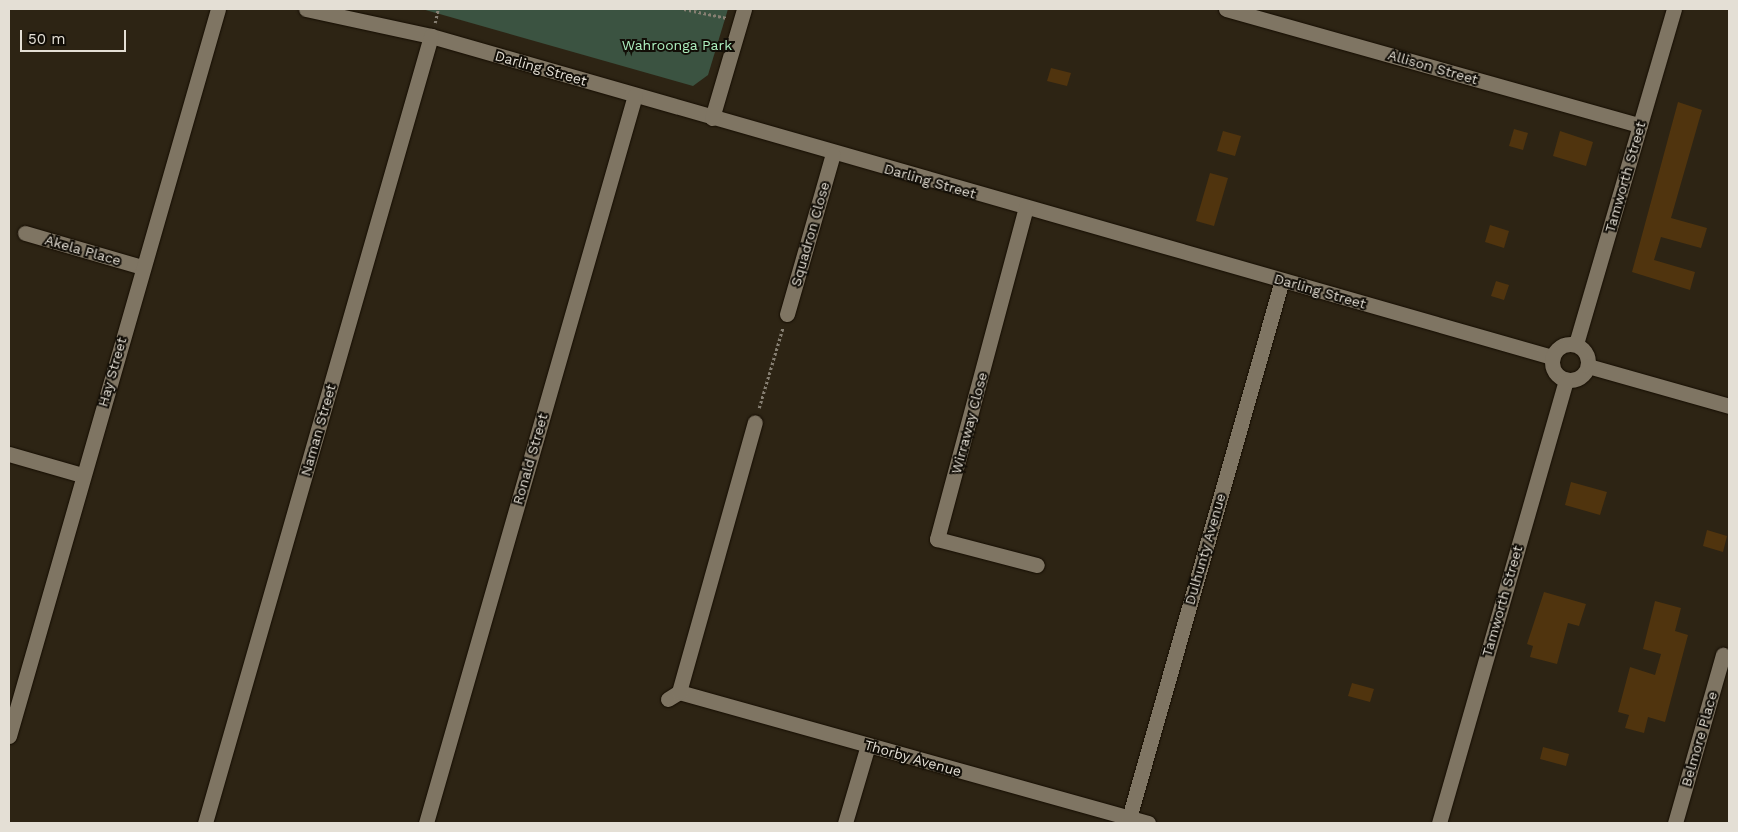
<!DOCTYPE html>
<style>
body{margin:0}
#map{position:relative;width:1738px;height:832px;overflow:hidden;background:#2d2414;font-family:"Work Sans",sans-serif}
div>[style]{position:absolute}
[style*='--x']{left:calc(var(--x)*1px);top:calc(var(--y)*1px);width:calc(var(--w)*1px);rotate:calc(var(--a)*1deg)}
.green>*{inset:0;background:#3b5341}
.building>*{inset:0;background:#50340e}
.path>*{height:2.5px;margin-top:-1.25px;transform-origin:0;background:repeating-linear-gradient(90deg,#867f72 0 2.5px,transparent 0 5px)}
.roads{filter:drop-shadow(0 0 1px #150d01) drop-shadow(0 0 1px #150d01)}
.minor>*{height:15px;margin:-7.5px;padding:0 7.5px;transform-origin:7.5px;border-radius:7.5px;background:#7f7563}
.minor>.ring{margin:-7.5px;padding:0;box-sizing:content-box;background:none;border:15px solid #7f7563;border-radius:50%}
span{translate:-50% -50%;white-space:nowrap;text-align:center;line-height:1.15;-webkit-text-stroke:4px #120e07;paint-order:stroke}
.park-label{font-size:14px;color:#aef1c0}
.street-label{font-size:14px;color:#e4dfd5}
.frame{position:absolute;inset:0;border:10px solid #e4dfd5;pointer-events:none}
.scale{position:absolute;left:20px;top:30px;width:106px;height:22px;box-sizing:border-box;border:2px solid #e4dfd5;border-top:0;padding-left:6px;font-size:15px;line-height:18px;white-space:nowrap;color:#e4dfd5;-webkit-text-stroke:4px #120e07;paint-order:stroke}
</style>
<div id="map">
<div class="green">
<div style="clip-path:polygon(422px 9px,728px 9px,708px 75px,693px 86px)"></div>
</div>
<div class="building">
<div style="clip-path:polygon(1051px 68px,1071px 73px,1067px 86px,1047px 81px)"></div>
<div style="clip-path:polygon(1678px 102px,1702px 110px,1671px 218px,1707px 228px,1701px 248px,1661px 237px,1654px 260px,1695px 272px,1690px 290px,1632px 272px)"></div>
<div style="clip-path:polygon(1514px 129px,1528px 133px,1523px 150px,1509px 146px)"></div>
<div style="clip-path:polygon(1223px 131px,1241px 136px,1235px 156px,1217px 151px)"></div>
<div style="clip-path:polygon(1560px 131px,1593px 142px,1586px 166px,1553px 156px)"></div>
<div style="clip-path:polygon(1210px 173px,1228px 178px,1214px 226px,1196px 221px)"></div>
<div style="clip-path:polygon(1490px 225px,1509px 231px,1504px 248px,1485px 242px)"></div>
<div style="clip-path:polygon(1496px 281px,1509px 285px,1504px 300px,1491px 296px)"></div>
<div style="clip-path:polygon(1571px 482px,1607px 492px,1600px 515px,1565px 505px)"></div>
<div style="clip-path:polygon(1707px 530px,1727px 536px,1723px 552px,1703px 546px)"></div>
<div style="clip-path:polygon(1544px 592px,1586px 604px,1579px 626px,1568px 623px,1557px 664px,1530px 657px,1533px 646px,1527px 644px)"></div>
<div style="clip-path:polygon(1655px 601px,1681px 608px,1675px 631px,1688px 635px,1665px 722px,1648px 717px,1644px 733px,1625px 728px,1629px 715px,1618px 712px,1630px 667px,1655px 675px,1661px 654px,1643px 649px)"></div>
<div style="clip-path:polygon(1352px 683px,1374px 689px,1370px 702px,1348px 696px)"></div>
<div style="clip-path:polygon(1543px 747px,1569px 754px,1566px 766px,1540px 759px)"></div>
</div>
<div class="path">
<div style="--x:684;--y:9;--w:44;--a:11.8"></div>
<div style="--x:435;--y:23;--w:14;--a:-78"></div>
<div style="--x:759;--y:408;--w:84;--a:-73.5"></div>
</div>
<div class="roads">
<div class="minor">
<div style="--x:306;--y:9;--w:128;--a:12.2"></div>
<div style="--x:431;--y:36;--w:1166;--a:15.98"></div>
<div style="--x:1226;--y:9;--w:430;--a:15.7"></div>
<div style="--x:712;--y:118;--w:114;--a:-73.6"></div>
<div style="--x:1026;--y:207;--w:344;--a:105"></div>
<div style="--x:937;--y:539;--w:103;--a:14.6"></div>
<div style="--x:25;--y:233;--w:122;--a:16.2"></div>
<div style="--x:787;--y:314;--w:166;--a:-74"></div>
<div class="ring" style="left:1552px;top:344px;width:21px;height:21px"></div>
<div style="--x:1576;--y:344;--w:349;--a:-73.7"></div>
<div style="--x:1588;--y:366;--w:147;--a:15.8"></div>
<div style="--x:9;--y:454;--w:76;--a:16"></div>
<div style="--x:679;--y:692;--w:487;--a:15.6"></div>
<div style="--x:668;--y:699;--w:13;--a:-32"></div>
<div style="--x:679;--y:692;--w:280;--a:-74.3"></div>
<div style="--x:9;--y:736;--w:756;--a:-73.96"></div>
<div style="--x:1129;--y:818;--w:559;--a:-74.12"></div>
<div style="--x:205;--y:823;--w:819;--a:-73.98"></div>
<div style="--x:426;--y:823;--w:757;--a:-73.98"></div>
<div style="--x:845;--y:823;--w:81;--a:-73.6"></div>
<div style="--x:1439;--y:823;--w:461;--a:-74"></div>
<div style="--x:1675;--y:823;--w:175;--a:-74.1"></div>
</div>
</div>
<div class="park-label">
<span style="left:677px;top:45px">Wahroonga Park</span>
</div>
<div class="street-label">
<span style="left:1433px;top:67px;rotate:16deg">Allison Street</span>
<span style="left:541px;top:68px;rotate:16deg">Darling Street</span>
<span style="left:1625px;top:177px;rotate:-74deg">Tamworth Street</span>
<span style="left:930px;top:181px;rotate:16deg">Darling Street</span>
<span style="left:810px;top:234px;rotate:-74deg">Squadron Close</span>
<span style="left:83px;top:250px;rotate:16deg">Akela Place</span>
<span style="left:1320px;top:291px;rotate:16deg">Darling Street</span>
<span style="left:112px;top:372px;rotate:-74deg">Hay Street</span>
<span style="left:969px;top:423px;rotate:-75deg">Wirraway Close</span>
<span style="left:318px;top:430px;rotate:-74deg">Naman Street</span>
<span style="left:530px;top:459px;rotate:-74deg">Ronald Street</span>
<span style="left:1205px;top:549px;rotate:-74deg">Dulhunty Avenue</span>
<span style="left:1502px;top:601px;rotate:-74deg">Tamworth Street</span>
<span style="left:1699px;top:739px;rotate:-74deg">Belmore Place</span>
<span style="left:913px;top:758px;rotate:16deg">Thorby Avenue</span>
</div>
<div class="frame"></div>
<div class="scale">50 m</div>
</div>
